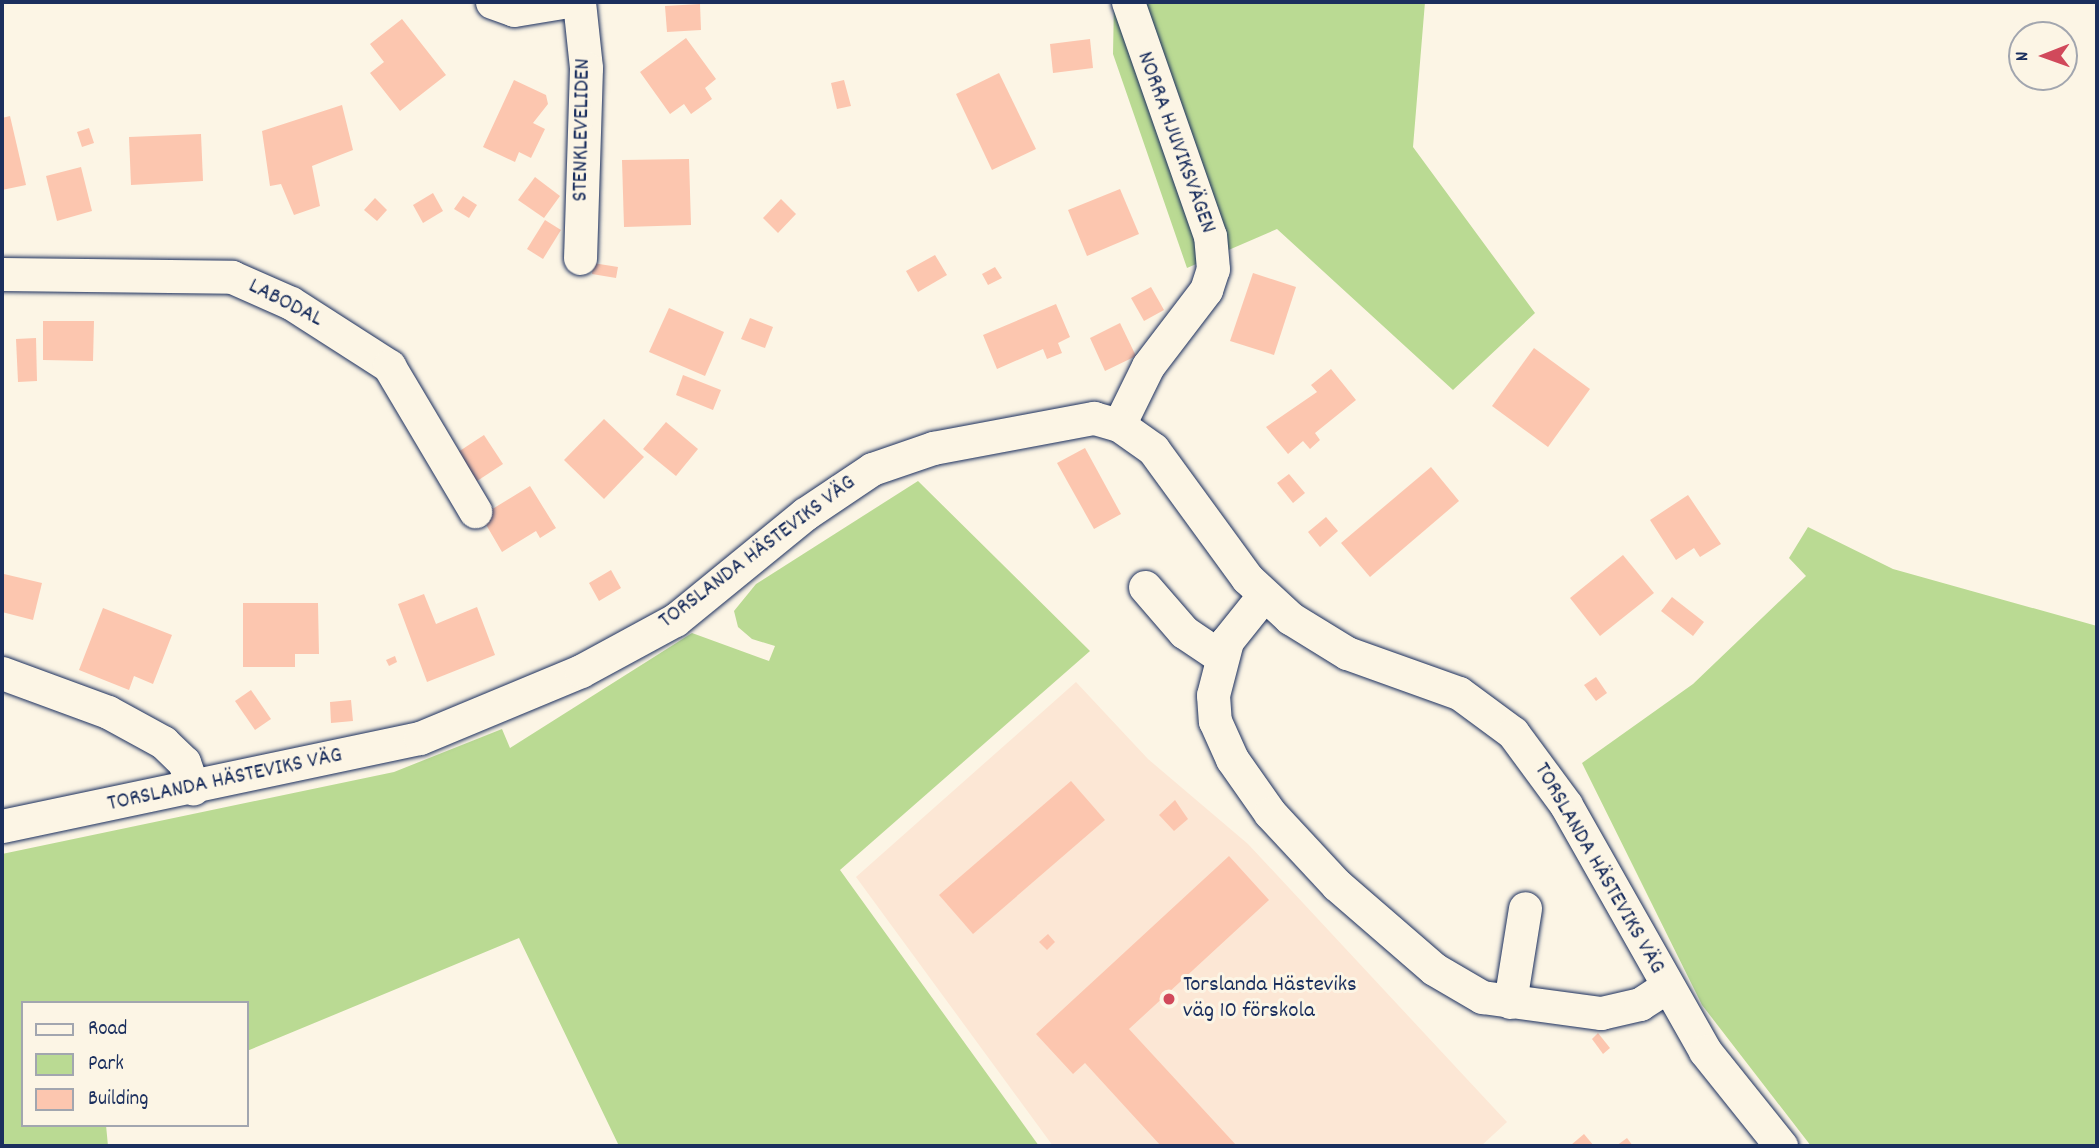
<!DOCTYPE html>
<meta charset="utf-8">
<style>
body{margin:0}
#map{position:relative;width:2099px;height:1148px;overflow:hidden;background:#fcf5e5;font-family:Dekko,sans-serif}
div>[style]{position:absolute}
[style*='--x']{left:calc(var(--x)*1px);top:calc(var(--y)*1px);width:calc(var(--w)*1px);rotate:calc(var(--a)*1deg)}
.built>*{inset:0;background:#fce7d5}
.green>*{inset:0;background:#bada93}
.building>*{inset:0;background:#fcc6af}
.roads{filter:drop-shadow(0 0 2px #1b2f5e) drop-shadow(0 0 2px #1b2f5e)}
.minor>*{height:33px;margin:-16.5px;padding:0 16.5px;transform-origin:16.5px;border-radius:16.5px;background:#fcf5e5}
.dots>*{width:19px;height:19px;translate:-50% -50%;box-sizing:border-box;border:4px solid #fcf5e5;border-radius:50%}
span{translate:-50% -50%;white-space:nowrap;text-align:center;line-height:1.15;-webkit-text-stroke:6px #fcf5e5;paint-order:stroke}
.street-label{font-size:23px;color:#1b2f5e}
.poi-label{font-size:23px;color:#1b2f5e}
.left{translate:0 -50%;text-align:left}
.frame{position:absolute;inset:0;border:4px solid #1b2f5e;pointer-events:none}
.legend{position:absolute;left:21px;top:1001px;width:228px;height:126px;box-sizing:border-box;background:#fcf5e5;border:2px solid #a2a6af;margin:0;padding:9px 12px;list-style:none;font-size:21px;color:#1b2f5e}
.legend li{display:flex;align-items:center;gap:14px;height:35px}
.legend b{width:35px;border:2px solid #a2a6af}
.north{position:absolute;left:2008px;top:21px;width:70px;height:70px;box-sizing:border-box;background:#fcf5e5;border:2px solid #a2a6af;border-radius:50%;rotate:269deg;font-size:19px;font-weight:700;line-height:28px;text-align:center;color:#1b2f5e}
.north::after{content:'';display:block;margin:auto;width:24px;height:32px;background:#d1495b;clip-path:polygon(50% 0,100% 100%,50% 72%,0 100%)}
</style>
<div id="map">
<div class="built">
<div style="clip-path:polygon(1076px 682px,1148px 759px,1248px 844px,1507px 1122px,1481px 1146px,1053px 1146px,856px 877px)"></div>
</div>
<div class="green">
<div style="clip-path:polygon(1114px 2px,1425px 2px,1413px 147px,1535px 313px,1453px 390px,1277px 229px,1187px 268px,1113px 54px)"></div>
<div style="clip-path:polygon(918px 481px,1090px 651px,840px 870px,1039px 1146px,619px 1146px,519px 938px,247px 1051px,247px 1003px,23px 1003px,23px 1125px,106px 1125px,108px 1146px,2px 1146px,2px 854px,394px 772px,502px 729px,510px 748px,692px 633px,769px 661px,775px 646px,752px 639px,738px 627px,734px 611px,756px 584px)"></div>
<div style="clip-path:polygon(1808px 527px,1893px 569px,2097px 626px,2097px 1146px,1811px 1146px,1702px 1005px,1582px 763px,1693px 684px,1806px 576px,1789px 558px)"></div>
</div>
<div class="building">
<div style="clip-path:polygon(700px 4px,701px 30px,667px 32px,665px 6px)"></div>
<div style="clip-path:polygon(402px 19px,446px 75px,400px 111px,370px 73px,384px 62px,370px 44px)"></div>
<div style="clip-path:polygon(686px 38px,716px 79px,705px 88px,712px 99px,691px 114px,684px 104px,670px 114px,640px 72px)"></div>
<div style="clip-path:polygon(1090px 39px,1093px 68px,1053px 73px,1050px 44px)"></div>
<div style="clip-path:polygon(999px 73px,1036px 149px,992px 170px,956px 94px)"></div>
<div style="clip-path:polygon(514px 80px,546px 95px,548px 104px,533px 123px,545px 129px,531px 158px,519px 152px,515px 162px,483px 147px)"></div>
<div style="clip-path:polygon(844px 80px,851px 106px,837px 109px,831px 83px)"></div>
<div style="clip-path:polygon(342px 105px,353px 150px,312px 166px,320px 206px,294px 215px,281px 184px,270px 186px,262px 131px)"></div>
<div style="clip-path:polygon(10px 116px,26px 185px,2px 190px,2px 118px)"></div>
<div style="clip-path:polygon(89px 128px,94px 143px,82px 147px,77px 132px)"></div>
<div style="clip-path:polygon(201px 134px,203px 181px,131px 185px,129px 137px)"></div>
<div style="clip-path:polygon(689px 159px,691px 225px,624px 227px,622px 160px)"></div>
<div style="clip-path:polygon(81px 167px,92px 211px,57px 221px,46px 176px)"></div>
<div style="clip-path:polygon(535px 177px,560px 196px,544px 218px,518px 200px)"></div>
<div style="clip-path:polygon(1120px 189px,1139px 234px,1087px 256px,1068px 210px)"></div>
<div style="clip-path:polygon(433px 193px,443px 211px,423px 223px,413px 205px)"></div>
<div style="clip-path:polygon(463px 196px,477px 205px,469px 218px,454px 209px)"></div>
<div style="clip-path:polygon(375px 198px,387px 210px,377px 221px,364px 210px)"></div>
<div style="clip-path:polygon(781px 199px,796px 214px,778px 233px,763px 218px)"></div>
<div style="clip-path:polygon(545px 220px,561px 230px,543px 259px,527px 249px)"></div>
<div style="clip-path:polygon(935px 255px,947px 275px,918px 292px,906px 271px)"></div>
<div style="clip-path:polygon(593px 263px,618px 267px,616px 278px,592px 274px)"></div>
<div style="clip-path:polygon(995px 267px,1002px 278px,988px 285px,982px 274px)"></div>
<div style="clip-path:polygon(1253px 273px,1296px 287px,1274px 355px,1230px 341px)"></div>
<div style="clip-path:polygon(1151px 287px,1164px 310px,1144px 321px,1131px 298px)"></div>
<div style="clip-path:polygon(1056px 304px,1070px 337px,1058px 343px,1062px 353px,1047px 359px,1043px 349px,997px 369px,983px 335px)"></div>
<div style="clip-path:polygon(669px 308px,724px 332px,705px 376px,649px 352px)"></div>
<div style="clip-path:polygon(750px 318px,773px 327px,765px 348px,741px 339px)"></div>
<div style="clip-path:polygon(43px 321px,94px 321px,93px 361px,43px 360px)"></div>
<div style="clip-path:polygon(1120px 323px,1136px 356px,1105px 371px,1090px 338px)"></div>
<div style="clip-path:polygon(36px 338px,37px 381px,18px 382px,16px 339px)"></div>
<div style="clip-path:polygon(1534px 348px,1590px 389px,1548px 447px,1492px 406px)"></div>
<div style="clip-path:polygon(1331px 369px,1356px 400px,1315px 433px,1320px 440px,1310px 449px,1303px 441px,1288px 454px,1266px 427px,1317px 392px,1311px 385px)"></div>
<div style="clip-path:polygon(683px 375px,721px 390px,713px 410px,676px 395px)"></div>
<div style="clip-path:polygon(604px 419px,644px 457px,604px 499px,564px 460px)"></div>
<div style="clip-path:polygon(666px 422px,698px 449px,676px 476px,643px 449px)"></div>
<div style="clip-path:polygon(484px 435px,503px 464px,474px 483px,455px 454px)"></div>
<div style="clip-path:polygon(1085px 448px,1121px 514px,1094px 529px,1057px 463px)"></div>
<div style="clip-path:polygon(1431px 467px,1459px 501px,1370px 577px,1341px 543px)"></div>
<div style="clip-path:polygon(1289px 474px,1305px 493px,1293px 503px,1277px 483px)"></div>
<div style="clip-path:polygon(530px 486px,556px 528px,540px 538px,536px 531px,502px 552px,481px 516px)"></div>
<div style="clip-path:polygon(1688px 495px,1721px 544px,1700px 557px,1694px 548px,1676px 560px,1650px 520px)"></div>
<div style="clip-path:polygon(1326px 517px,1338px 531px,1320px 547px,1308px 532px)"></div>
<div style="clip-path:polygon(1623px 555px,1654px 593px,1600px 636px,1570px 598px)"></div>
<div style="clip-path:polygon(611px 570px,621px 588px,599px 601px,589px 583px)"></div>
<div style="clip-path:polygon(4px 574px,42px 583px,33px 620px,2px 612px)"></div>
<div style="clip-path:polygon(424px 594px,436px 624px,477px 607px,495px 655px,427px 682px,398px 604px)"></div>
<div style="clip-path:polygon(1672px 597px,1704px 622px,1693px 636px,1661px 611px)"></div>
<div style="clip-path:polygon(243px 603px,318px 603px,319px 654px,295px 654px,295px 667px,243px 667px)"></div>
<div style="clip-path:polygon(103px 608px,172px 635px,153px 684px,134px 676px,129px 690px,79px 670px)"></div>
<div style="clip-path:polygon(395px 656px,397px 662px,389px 666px,386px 660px)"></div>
<div style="clip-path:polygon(1596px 677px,1607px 693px,1596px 701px,1584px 685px)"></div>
<div style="clip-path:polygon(251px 690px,271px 719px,255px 730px,235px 701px)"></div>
<div style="clip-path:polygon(351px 700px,353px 721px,331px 723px,330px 702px)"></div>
<div style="clip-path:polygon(1071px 781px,1105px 820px,973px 934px,939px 895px)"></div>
<div style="clip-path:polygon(1175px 800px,1188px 819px,1174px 831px,1159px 815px)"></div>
<div style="clip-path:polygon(1229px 856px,1269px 900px,1129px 1029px,1237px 1146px,1161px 1146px,1085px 1063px,1073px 1074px,1036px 1034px)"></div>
<div style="clip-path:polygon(1048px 934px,1055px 942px,1047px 950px,1039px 942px)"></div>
<div style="clip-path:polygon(1598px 1033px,1610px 1048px,1603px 1054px,1592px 1039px)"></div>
<div style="clip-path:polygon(1584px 1134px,1594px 1146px,1572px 1146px,1571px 1145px)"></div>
<div style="clip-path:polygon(1627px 1138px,1633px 1146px,1616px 1146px)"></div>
</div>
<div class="roads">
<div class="minor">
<div style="--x:492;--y:2;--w:23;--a:20"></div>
<div style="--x:514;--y:10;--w:49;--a:-9.5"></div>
<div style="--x:579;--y:2;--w:66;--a:83.9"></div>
<div style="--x:586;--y:68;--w:190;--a:91.8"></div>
<div style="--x:2;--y:274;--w:230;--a:0.7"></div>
<div style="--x:232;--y:277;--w:64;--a:23.8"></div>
<div style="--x:291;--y:303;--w:117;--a:32.7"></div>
<div style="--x:389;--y:366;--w:169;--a:59.3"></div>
<div style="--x:1119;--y:425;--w:66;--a:-63.8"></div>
<div style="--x:1148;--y:366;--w:96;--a:-52.7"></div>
<div style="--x:1206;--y:290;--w:22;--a:-72"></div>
<div style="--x:1213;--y:269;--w:33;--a:-95"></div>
<div style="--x:1210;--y:236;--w:248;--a:-109.3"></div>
<div style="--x:1145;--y:587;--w:60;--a:49.1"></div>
<div style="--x:1184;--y:632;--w:45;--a:34"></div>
<div style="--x:1263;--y:596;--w:58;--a:128.7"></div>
<div style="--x:1227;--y:641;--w:56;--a:104.5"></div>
<div style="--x:1213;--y:695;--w:26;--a:86"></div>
<div style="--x:1215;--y:721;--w:42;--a:65.9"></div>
<div style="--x:1232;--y:759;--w:66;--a:54.9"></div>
<div style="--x:1270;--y:813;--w:98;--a:47.1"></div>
<div style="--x:1337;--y:885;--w:128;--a:40.9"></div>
<div style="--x:1434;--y:969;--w:56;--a:30.3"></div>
<div style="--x:1482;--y:997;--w:120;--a:7.7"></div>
<div style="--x:1601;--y:1013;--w:40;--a:-13"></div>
<div style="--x:1640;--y:1004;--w:31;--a:-33"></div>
<div style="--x:2;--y:673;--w:113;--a:20.2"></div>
<div style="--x:108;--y:712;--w:63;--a:28.6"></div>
<div style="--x:163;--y:742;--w:29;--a:44"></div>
<div style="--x:184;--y:762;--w:28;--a:71"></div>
<div style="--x:2;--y:826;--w:427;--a:-11.9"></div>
<div style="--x:420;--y:738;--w:174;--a:-22.6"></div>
<div style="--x:581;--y:671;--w:107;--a:-28.5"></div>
<div style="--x:675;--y:620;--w:168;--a:-39.2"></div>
<div style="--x:805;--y:514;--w:81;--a:-33.9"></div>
<div style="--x:872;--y:469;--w:65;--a:-19"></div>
<div style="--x:933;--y:448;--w:164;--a:-10.6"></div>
<div style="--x:1094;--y:418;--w:26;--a:16"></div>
<div style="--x:1119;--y:425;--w:42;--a:35.2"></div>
<div style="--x:1153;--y:449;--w:160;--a:53.9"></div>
<div style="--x:1247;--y:578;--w:59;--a:42.9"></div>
<div style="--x:1290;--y:618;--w:67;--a:31.6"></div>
<div style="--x:1347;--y:653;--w:119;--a:19.7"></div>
<div style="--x:1459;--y:693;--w:67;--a:36.5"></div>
<div style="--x:1513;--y:733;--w:89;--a:53.6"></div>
<div style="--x:1566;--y:805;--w:283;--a:60.5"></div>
<div style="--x:1705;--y:1051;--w:122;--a:51.3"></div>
<div style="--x:1510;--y:1002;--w:95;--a:-80.9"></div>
</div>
</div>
<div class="dots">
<div style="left:1169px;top:999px;background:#d1495b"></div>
</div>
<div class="street-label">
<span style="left:583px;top:130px;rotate:-89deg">STENKLEVELIDEN</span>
<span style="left:1175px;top:143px;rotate:70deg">NORRA HJUVIKSVÄGEN</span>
<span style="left:285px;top:304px;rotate:27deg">LABODAL</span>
<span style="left:758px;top:553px;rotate:-37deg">TORSLANDA HÄSTEVIKS VÄG</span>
<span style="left:225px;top:781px;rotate:-12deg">TORSLANDA HÄSTEVIKS VÄG</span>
<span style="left:1598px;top:869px;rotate:60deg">TORSLANDA HÄSTEVIKS VÄG</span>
</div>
<div class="poi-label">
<span class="left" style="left:1183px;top:999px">Torslanda Hästeviks<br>väg 10 förskola</span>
</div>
<div class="frame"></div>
<ul class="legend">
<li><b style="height:9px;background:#fcf5e5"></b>Road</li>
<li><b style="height:19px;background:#bada93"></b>Park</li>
<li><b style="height:19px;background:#fcc6af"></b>Building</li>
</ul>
<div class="north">N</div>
</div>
